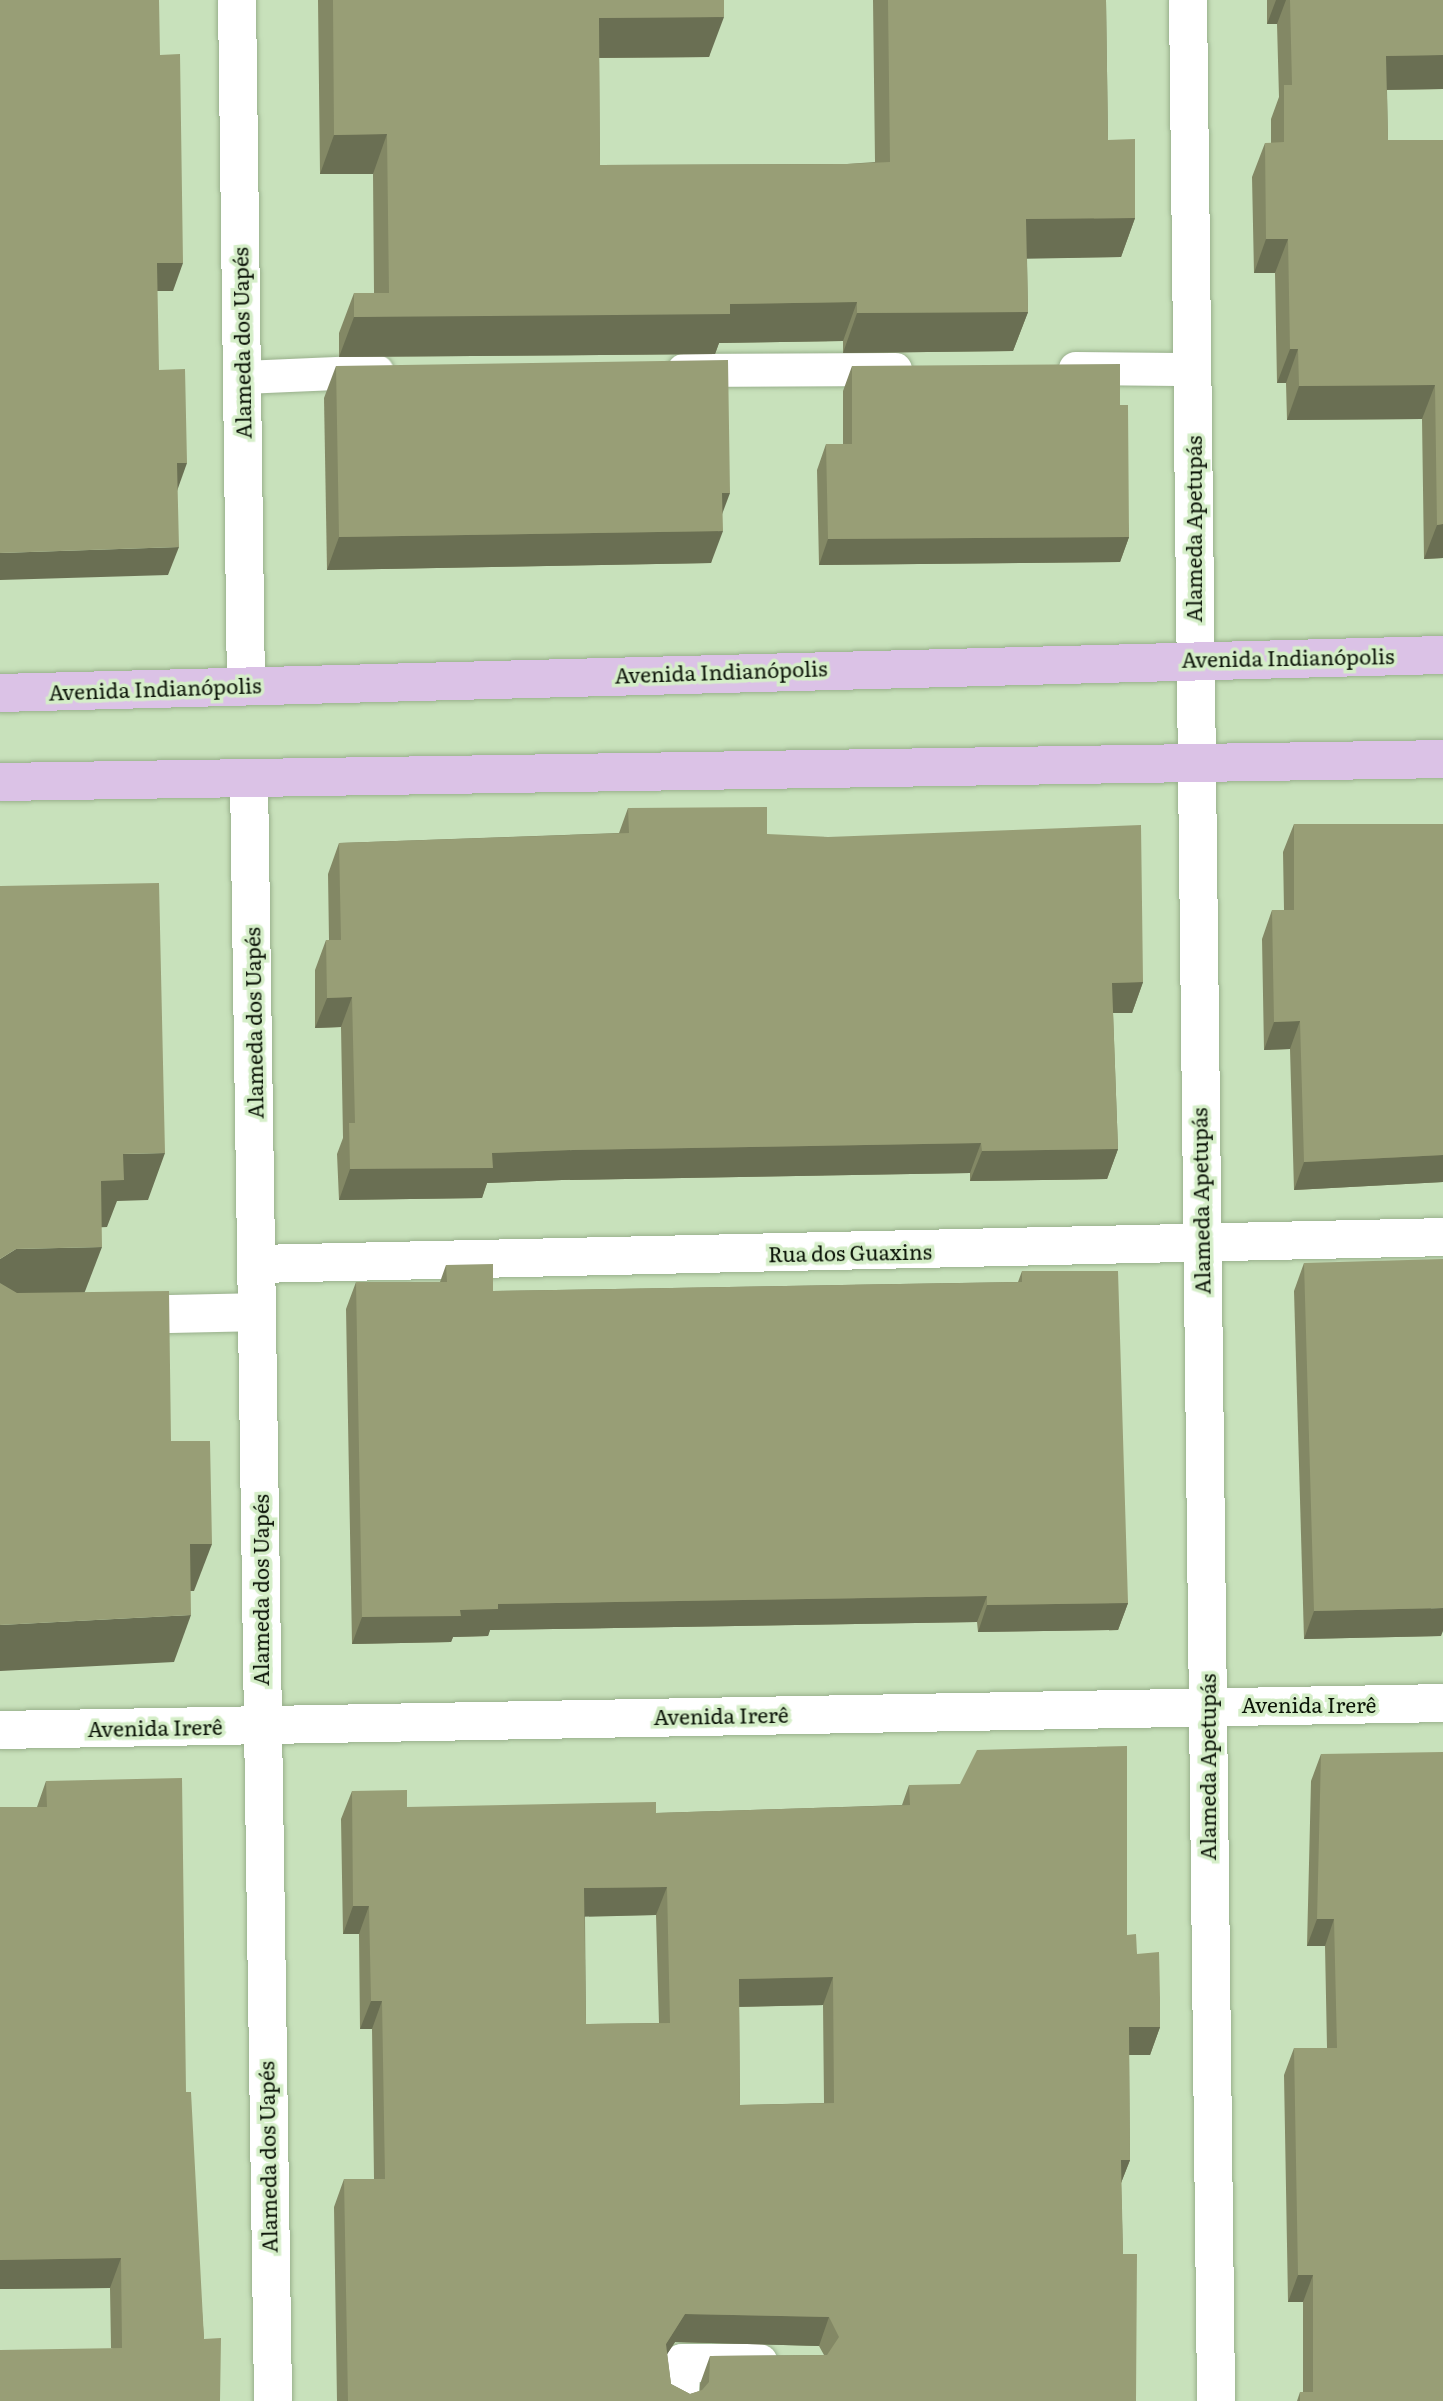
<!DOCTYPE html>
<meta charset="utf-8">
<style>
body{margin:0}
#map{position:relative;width:1443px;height:2401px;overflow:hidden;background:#c8e1bb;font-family:Literata,serif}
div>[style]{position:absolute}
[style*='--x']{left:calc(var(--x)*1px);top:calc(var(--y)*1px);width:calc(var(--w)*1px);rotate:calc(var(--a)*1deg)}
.roads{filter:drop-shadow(0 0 2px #98af8b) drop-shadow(0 0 2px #98af8b)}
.service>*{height:33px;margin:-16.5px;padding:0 16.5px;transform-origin:16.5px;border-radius:16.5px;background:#fff}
.minor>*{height:38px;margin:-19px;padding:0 19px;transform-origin:19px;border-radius:19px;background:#fff}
.primary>*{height:38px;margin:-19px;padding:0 19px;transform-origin:19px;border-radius:19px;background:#dbc2e6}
.wall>*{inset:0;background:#838865}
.shaded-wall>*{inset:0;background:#6a6f53}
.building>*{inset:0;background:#989e76}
span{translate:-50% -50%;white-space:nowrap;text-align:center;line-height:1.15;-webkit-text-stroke:7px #d5eec8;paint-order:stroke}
.street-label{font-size:21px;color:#0b1307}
</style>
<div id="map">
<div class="roads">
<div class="service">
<div style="--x:1075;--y:368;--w:117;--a:0.5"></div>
<div style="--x:683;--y:370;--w:212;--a:-0.3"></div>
<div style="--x:242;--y:377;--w:135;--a:-2.5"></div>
</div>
<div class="minor">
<div style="--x:237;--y:0;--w:685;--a:89.25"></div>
<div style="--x:1188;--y:0;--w:2401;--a:89.33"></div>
<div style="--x:249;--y:779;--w:1622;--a:89.15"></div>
<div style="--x:257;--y:1264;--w:1186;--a:-1.3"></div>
<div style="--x:118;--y:1315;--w:139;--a:-1.2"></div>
<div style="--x:0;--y:1730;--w:1443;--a:-1.07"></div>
<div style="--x:679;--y:2401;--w:38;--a:-85"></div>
<div style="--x:682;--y:2363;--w:77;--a:0"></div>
</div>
<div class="primary">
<div style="--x:0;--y:693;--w:1444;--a:-1.51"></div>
<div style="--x:0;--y:782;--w:1443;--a:-0.91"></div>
</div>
</div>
<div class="wall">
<div style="clip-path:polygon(318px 0,724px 0,709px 57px,599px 58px,600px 165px,847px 164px,875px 162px,873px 0,1106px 0,1108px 140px,1135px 218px,1121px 257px,1027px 258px,1028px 312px,1013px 351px,843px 353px,843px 341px,719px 343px,715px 354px,339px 357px,339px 333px,354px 293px,374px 293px,373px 174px,320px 174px)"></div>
<div style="clip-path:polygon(1267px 0,1443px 0,1443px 89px,1387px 90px,1388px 140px,1443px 140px,1443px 558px,1424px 559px,1422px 419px,1287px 420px,1286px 383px,1277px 383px,1275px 273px,1254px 273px,1252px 177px,1265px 143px,1271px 143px,1271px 119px,1279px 97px,1277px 24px,1267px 24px)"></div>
<div style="clip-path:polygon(336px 366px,722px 513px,711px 563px,327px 570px,324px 398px)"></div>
<div style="clip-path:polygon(852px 366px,1120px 405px,1129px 537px,1120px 562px,819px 565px,817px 470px,826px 444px,843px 444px,843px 391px)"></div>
<div style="clip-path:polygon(628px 808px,767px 834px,1143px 982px,1132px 1013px,1113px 1013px,1118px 1149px,1107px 1179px,970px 1181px,970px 1173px,562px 1180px,487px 1183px,482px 1198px,339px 1200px,337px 1154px,343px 1138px,341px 1027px,315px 1028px,315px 970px,326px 940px,329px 940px,328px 874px,339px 843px,619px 833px)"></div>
<div style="clip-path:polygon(1294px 824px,1443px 824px,1443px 1182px,1294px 1190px,1290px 1049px,1264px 1050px,1262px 939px,1272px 910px,1284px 910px,1283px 852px)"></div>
<div style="clip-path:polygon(1304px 1263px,1441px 1636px,1304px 1639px,1294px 1291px)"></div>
<div style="clip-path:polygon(446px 1265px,493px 1291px,1018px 1282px,1022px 1271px,1128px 1603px,1118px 1630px,978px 1632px,977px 1622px,490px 1630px,488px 1636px,453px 1637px,451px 1642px,352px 1644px,346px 1309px,356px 1282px,440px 1282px)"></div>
<div style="clip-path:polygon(1321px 1754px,1443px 2401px,1297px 2401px,1300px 2392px,1303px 2392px,1303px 2302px,1288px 2302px,1284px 2075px,1294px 2048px,1327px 2048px,1325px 1946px,1307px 1946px,1311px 1781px)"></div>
<div style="clip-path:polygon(46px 1781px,186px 2092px,204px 2339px,220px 2401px,111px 2348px,110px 2288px,0 2289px,0 1807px,37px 1807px)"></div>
<div style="clip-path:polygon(evenodd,909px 1785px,1127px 1935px,1137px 1954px,1160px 2027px,1150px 2055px,1129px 2055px,1130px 2160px,1121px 2183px,1123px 2254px,1136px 2401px,337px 2401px,334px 2207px,344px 2179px,374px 2179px,372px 2029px,360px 2029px,359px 1934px,343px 1934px,341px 1819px,352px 1791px,407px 1807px,656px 1813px,902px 1805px,909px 1785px,656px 1915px,659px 2023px,586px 2024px,585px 1916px,656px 1915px,909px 1785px,823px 2005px,824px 2103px,740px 2105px,739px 2007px,823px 2005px,909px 1785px,675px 2342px,819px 2346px,824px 2355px,710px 2356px,700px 2384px,700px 2391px,690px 2394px,671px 2384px,667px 2354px,675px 2342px)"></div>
</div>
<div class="shaded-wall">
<div style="clip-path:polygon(1276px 0,1286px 0,1277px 24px,1267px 24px)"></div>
<div style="clip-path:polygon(724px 17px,709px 57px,585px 58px,599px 18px)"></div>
<div style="clip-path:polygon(1443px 55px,1443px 89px,1373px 90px,1386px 56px)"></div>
<div style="clip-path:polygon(387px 134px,373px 174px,320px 174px,334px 135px)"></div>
<div style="clip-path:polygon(1135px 218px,1121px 257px,1012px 259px,1026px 219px)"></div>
<div style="clip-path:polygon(1266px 239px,1288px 239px,1275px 273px,1254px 273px)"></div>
<div style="clip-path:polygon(157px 263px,183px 263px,173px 291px,146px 291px)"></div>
<div style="clip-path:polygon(857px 302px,843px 341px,719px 343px,715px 354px,339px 357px,354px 317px,730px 304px)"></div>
<div style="clip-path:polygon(1028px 312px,1013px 351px,843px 353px,857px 313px)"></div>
<div style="clip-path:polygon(1290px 349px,1298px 349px,1286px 383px,1277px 383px)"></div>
<div style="clip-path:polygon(1435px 385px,1422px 419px,1287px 420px,1299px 386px)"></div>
<div style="clip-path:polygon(177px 463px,187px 463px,177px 491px)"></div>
<div style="clip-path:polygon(722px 493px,730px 493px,718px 525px)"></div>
<div style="clip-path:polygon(1443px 524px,1443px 558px,1424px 559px,1437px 525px)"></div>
<div style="clip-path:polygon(723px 531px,711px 563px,327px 570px,339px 537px)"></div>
<div style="clip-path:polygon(1129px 537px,1120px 562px,819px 565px,828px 539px)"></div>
<div style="clip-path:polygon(179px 547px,168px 575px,0 580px,0 553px)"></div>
<div style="clip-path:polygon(1143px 982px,1132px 1013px,1101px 1013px,1112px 983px)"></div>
<div style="clip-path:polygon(352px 997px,341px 1027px,315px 1028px,327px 998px)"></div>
<div style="clip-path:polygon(1300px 1021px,1290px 1049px,1264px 1050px,1274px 1022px)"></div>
<div style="clip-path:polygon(981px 1143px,970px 1173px,562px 1180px,487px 1183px,482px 1198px,339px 1200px,350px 1169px,492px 1153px,573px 1150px)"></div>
<div style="clip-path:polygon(1118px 1149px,1107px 1179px,970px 1181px,982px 1151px)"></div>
<div style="clip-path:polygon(165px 1153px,148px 1200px,117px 1201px,107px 1227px,84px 1228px,101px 1181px,123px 1154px)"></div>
<div style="clip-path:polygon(1443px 1155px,1443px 1182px,1294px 1190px,1304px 1162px)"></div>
<div style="clip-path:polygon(102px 1247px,84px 1294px,0 1296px,0 1259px,16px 1249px)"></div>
<div style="clip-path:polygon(190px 1544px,212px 1544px,194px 1591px,173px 1591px)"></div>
<div style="clip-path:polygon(987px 1596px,977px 1622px,490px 1630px,488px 1636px,453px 1637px,451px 1642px,352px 1644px,362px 1617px,460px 1610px,498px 1604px)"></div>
<div style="clip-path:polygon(1128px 1603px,1118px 1630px,978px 1632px,987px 1605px)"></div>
<div style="clip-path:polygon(1443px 1608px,1443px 1631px,1441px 1636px,1304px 1639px,1314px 1611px)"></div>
<div style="clip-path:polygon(191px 1615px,174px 1662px,0 1671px,0 1625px)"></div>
<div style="clip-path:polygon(667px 1887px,656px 1915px,574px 1917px,584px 1888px)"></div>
<div style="clip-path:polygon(353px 1906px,369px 1906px,359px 1934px,343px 1934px)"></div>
<div style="clip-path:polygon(1317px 1919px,1334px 1919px,1325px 1946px,1307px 1946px)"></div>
<div style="clip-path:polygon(833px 1977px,823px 2005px,729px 2007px,739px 1979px)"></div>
<div style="clip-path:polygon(371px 2001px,382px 2001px,372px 2029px,360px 2029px)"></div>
<div style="clip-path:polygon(1129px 2027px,1160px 2027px,1150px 2055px,1118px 2055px)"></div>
<div style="clip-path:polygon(1121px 2160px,1130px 2160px,1119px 2188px)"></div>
<div style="clip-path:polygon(121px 2258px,110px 2288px,0 2289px,0 2260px)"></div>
<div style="clip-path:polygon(1298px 2275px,1313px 2275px,1303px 2302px,1288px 2302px)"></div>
<div style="clip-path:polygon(685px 2314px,829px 2317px,819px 2346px,675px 2342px,655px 2373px,666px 2344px)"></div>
</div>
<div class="building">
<div style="clip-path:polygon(0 0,159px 0,160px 55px,180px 54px,183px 263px,157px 263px,159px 370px,185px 369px,187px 463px,177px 463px,179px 547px,0 553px)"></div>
<div style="clip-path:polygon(333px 0,724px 0,724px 17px,599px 18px,600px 165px,847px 164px,890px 162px,888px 0,1106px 0,1108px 140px,1135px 139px,1135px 218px,1026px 219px,1028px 312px,857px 313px,857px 302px,730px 304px,730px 314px,354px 317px,354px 293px,389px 293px,387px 134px,334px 135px)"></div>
<div style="clip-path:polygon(1290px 0,1443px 0,1443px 55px,1386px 56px,1388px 140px,1443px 140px,1443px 524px,1437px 525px,1435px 385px,1299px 386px,1298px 349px,1290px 349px,1288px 239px,1266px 239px,1265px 143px,1284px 142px,1284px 85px,1292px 85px)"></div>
<div style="clip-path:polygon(728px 360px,730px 493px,722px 493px,723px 531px,339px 537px,336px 366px)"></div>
<div style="clip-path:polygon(1120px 364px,1120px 405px,1128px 405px,1129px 537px,828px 539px,826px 444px,852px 444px,852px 366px)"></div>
<div style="clip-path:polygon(767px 807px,767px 834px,828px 837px,1141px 825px,1143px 982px,1112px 983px,1118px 1149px,982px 1151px,981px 1143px,573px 1150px,492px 1153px,493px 1168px,350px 1169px,349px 1123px,355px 1123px,352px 997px,327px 998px,326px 940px,341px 940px,339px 843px,629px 833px,628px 808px)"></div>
<div style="clip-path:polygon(1294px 824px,1443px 824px,1443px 1155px,1304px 1162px,1300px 1021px,1274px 1022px,1272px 910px,1294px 910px)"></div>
<div style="clip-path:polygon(159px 883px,165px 1153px,123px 1154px,124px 1180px,101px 1181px,102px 1247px,16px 1249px,0 1259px,0 886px)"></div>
<div style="clip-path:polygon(1443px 1259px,1443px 1608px,1314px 1611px,1304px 1263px)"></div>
<div style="clip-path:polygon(493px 1264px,493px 1291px,1022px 1282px,1022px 1271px,1118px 1271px,1128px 1603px,987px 1605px,987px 1596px,498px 1604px,498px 1609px,460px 1610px,461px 1616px,362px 1617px,356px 1282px,447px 1282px,446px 1265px)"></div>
<div style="clip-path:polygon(0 1283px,17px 1293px,169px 1291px,171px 1441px,210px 1441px,212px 1544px,190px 1544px,191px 1615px,0 1625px)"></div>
<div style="clip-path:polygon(evenodd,1127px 1746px,1127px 1935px,1136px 1934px,1137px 1954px,1159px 1952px,1160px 1998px,1160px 2027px,1129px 2027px,1130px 2160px,1121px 2160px,1123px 2254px,1137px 2254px,1136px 2401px,348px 2401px,344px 2179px,385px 2179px,382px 2001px,371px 2001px,369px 1906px,353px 1906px,352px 1791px,407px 1790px,407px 1807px,656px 1802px,656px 1813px,910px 1805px,909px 1785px,960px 1784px,977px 1750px,1127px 1746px,667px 1887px,670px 2023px,586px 2024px,584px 1888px,667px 1887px,1127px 1746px,833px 1977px,834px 2103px,740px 2105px,739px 1979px,833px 1977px,1127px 1746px,685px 2314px,829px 2317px,839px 2337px,827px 2355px,710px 2356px,709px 2382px,702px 2390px,690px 2394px,671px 2384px,666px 2344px,685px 2314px)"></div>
<div style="clip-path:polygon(1443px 1752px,1443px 2401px,1300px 2401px,1300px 2392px,1313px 2392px,1313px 2275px,1298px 2275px,1294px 2048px,1337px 2048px,1334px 1919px,1317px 1919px,1321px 1754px)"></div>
<div style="clip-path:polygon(182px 1778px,186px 2092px,191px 2092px,204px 2339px,221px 2338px,220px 2401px,0 2401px,0 2350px,122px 2348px,121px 2258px,0 2260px,0 1807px,47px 1807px,46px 1781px)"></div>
</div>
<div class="street-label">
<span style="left:241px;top:343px;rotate:-91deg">Alameda dos Uapés</span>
<span style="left:1193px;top:529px;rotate:-90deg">Alameda Apetupás</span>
<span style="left:1288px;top:657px;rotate:-1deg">Avenida Indianópolis</span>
<span style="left:721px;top:671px;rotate:-2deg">Avenida Indianópolis</span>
<span style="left:155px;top:688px;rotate:-2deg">Avenida Indianópolis</span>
<span style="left:253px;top:1023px;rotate:-91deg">Alameda dos Uapés</span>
<span style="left:1200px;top:1201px;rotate:-91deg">Alameda Apetupás</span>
<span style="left:850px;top:1252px;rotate:-1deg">Rua dos Guaxins</span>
<span style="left:260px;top:1590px;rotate:-90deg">Alameda dos Uapés</span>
<span style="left:1309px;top:1704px">Avenida Irerê</span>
<span style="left:721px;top:1715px;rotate:-1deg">Avenida Irerê</span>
<span style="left:155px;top:1727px;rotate:-1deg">Avenida Irerê</span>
<span style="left:1207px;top:1767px;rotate:-90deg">Alameda Apetupás</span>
<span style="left:267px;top:2157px;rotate:-91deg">Alameda dos Uapés</span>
</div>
</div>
